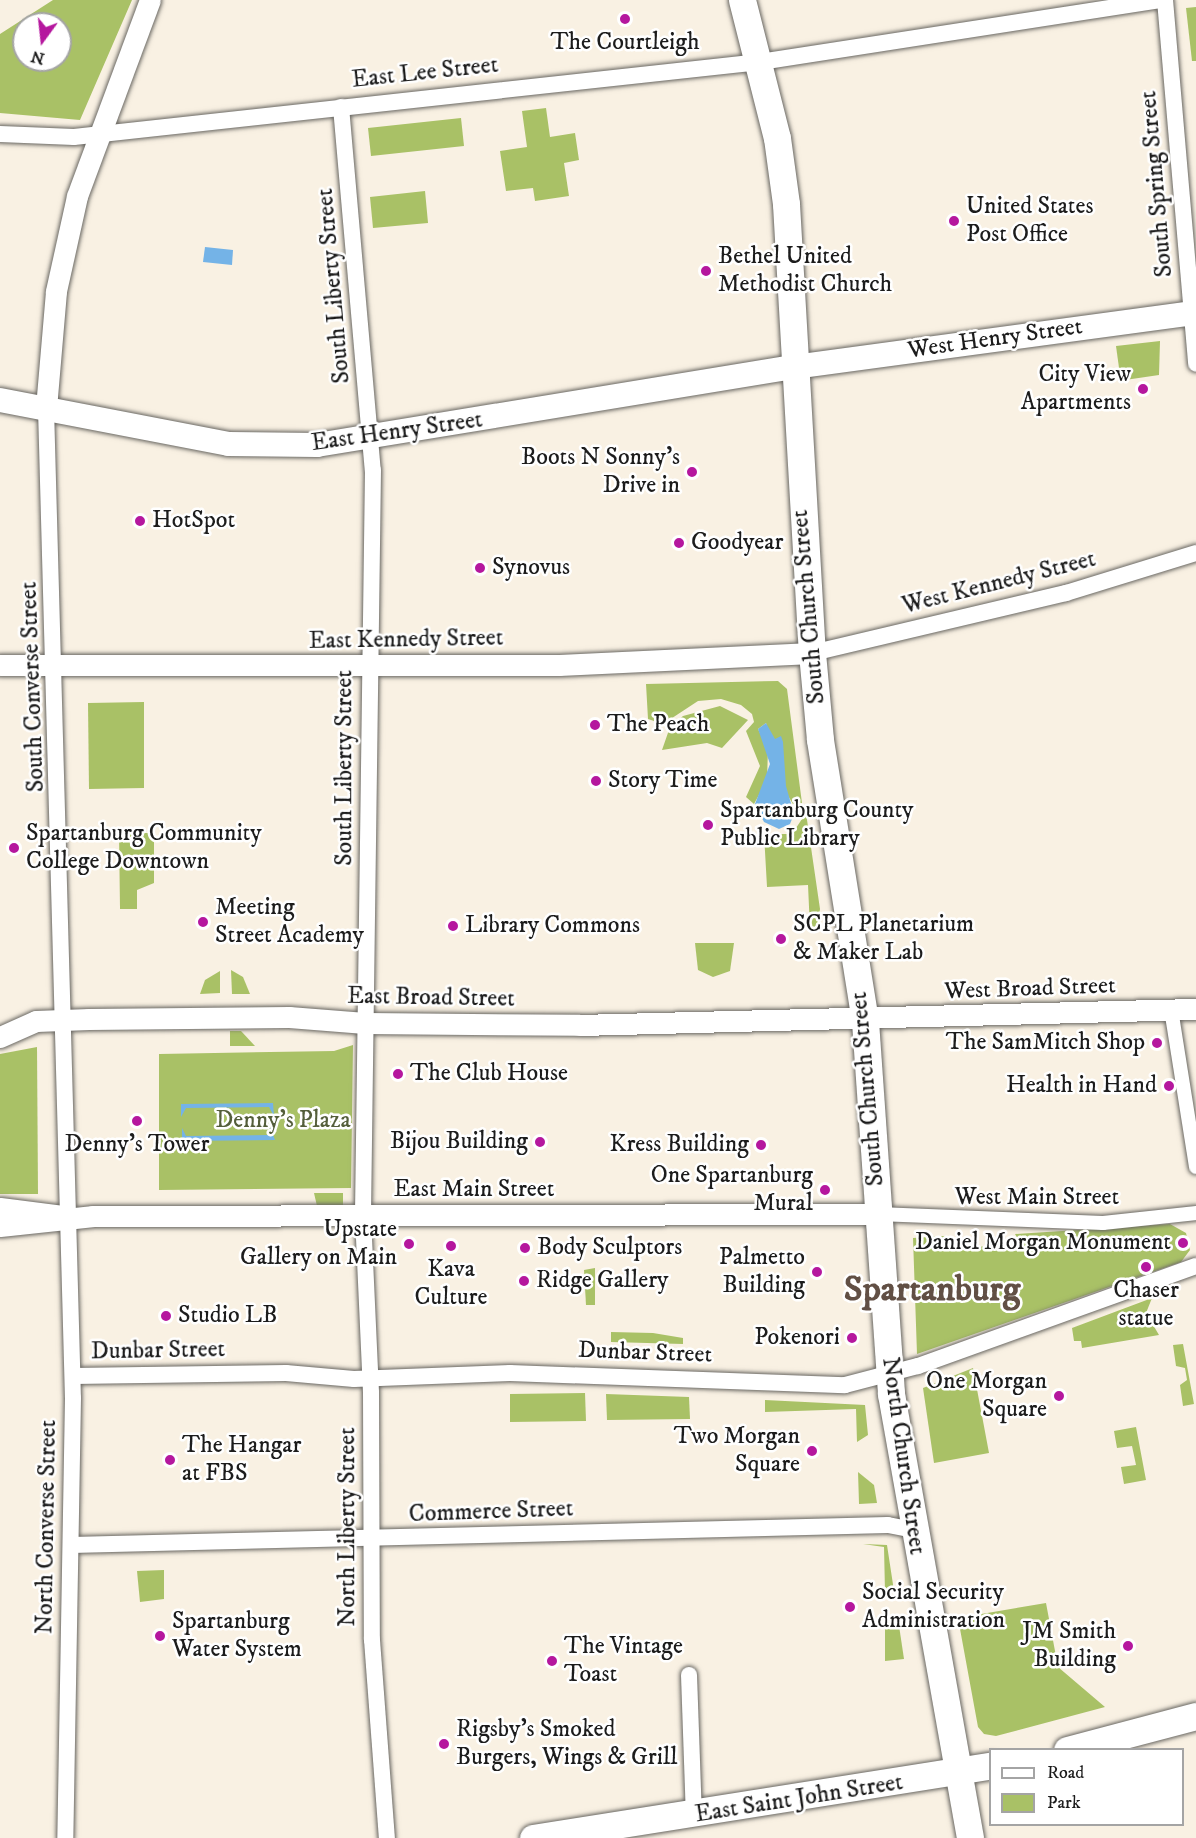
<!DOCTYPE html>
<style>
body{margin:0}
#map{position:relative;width:1196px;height:1838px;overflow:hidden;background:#f9f1e3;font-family:"IM FELL DW Pica",serif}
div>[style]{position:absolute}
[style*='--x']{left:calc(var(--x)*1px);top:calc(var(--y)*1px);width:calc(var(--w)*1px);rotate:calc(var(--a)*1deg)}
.green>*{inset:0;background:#a9c166}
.water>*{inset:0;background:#74b3e7}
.roads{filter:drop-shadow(0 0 2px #696762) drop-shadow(0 0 2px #696762)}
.pedestrian>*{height:14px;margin:-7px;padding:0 7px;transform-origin:7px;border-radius:7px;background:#fff}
.minor>*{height:16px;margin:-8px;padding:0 8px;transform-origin:8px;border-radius:8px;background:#fff}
.tertiary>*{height:21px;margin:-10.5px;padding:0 10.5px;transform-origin:10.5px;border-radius:10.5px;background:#fff}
.secondary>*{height:24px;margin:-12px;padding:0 12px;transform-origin:12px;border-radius:12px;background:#fff}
.primary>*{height:27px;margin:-13.5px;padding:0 13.5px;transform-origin:13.5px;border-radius:13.5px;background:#fff}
.dots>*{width:16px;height:16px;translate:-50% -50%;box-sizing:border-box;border:3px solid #fff;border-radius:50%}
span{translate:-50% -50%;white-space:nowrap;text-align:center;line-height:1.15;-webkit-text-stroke:5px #fff;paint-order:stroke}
.poi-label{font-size:24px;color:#1c1c1c}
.left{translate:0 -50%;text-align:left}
.right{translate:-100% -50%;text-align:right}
.street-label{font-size:24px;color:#1c1c1c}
.park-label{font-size:24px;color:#545e3a}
.town-label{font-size:36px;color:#614f44;font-weight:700}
.legend{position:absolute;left:989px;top:1748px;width:195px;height:78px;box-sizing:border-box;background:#fff;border:2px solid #a4a4a4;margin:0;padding:8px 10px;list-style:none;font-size:18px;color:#1c1c1c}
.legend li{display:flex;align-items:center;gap:12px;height:30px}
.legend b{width:30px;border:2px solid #a4a4a4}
.north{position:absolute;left:12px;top:12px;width:60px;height:60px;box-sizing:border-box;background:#fff;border:2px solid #a4a4a4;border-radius:50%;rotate:195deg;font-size:16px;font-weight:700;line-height:24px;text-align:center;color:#1c1c1c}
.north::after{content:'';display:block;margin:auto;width:21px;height:27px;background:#b5179e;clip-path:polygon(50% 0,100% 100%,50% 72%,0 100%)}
</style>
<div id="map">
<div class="green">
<div style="clip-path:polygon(evenodd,53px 0,132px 0,80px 120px,0 113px,0 34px,53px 0,24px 24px,60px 24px,60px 60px,24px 60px,24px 24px)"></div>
<div style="clip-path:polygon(1196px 7px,1196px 61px,1192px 61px,1186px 8px)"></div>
<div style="clip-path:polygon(546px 108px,550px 137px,575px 133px,579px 160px,564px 163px,569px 196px,535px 201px,533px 188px,506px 191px,500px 151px,527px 147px,522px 111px)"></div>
<div style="clip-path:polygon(461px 118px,464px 146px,371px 156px,368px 128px)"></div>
<div style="clip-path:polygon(425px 191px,428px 223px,373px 228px,370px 197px)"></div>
<div style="clip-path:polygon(1160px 341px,1159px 375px,1125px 380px,1120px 375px,1116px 346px)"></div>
<div style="clip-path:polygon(778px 681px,787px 689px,802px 803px,793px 804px,788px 796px,766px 723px,758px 729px,768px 749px,767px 780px,754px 804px,746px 797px,760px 766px,746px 731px,754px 722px,752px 714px,741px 705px,721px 699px,698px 701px,663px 724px,648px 719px,646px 684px)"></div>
<div style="clip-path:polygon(144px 702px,144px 788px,89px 789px,88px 703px)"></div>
<div style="clip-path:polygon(720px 706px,748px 720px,722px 748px,707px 743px,662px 750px,670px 727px,683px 716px)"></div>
<div style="clip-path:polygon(806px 813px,820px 909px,817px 929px,810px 929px,808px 885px,767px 887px,764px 834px,792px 834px)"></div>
<div style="clip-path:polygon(119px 833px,154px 833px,154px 883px,137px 890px,137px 909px,120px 909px)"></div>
<div style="clip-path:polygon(695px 943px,734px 943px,730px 971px,713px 977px,698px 970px)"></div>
<div style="clip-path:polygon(231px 970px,243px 977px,250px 994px,232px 994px)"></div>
<div style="clip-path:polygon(220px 971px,220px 993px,200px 994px,205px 980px)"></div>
<div style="clip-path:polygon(230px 1031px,241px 1031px,255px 1046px,230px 1046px)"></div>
<div style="clip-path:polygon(353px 1045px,351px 1188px,159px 1190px,159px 1054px,334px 1051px)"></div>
<div style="clip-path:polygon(37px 1047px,38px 1194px,0 1194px,0 1054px)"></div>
<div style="clip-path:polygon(314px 1193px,343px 1193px,343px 1206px,317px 1206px)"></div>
<div style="clip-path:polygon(1170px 1224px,1186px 1233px,1190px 1250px,1181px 1262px,917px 1354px,913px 1238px,944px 1236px,955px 1247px,1022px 1246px,1015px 1234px)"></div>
<div style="clip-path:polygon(595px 1268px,595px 1305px,586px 1305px,584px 1270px)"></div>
<div style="clip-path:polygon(1152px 1298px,1146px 1313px,1159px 1335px,1082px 1348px,1081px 1341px,1074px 1341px,1072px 1328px)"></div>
<div style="clip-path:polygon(611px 1332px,653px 1333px,683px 1338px,683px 1344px,611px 1342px)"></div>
<div style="clip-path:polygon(1183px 1344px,1194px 1404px,1183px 1406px,1180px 1385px,1187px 1380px,1185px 1368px,1176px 1366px,1173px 1345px)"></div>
<div style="clip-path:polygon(973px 1368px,989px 1453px,934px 1463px,923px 1388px)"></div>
<div style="clip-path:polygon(585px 1393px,586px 1421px,510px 1422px,510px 1394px)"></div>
<div style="clip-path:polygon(606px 1394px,689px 1397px,690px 1419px,607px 1420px)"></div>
<div style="clip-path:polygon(765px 1400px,865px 1405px,868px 1435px,857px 1442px,856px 1409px,765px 1412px)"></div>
<div style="clip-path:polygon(1136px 1427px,1146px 1480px,1124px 1484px,1121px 1467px,1136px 1465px,1132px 1446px,1117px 1448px,1114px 1431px)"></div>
<div style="clip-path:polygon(858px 1472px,874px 1485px,877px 1503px,859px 1504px)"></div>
<div style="clip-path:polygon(863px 1544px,887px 1545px,894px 1591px,885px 1592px,884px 1547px)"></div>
<div style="clip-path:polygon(164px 1570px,164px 1599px,140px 1602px,137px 1571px)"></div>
<div style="clip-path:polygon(1046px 1603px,1058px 1667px,1105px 1707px,996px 1736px,984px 1734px,978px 1727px,958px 1618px)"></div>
<div style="clip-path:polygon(885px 1619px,898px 1619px,904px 1659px,885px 1661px)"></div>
</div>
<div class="water">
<div style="clip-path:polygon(205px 247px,233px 250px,232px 265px,203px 262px)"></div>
<div style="clip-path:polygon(766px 723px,775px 739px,781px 736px,783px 742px,786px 786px,794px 814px,790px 824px,779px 829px,764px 822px,755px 804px,770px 764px,758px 729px)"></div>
<div style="clip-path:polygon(273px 1103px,274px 1116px,269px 1107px,186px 1108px,181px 1117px,181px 1104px)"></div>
<div style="clip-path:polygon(270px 1127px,275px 1140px,182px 1141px,182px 1128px,186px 1136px,269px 1135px)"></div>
</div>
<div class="roads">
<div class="pedestrian">
<div style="--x:1171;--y:1009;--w:160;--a:81"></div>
<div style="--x:878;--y:1214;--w:225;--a:2.3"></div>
<div style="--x:1103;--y:1223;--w:94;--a:-6.1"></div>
</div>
<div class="minor">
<div style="--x:1165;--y:0;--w:365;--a:85.1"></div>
<div style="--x:341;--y:107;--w:364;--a:85"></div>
<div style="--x:373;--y:470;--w:746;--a:90.77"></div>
<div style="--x:363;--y:1216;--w:177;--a:87.4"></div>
<div style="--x:371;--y:1393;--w:247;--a:89.8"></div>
<div style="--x:372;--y:1640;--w:199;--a:85.7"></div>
<div style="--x:0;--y:134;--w:74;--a:2.3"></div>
<div style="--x:74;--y:137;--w:690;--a:-6.24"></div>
<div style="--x:760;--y:62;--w:405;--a:-8.8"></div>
<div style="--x:46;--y:408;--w:990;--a:88.44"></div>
<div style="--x:73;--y:1398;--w:440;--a:91"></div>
<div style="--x:812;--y:653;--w:261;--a:-13.3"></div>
<div style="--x:1066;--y:593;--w:136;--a:-17.1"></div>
<div style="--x:73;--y:1376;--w:213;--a:-0.8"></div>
<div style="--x:286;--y:1373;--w:68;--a:5"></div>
<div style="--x:354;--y:1379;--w:156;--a:-2.2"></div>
<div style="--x:510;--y:1373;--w:335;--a:2.1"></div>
<div style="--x:845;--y:1385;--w:75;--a:-14.6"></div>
<div style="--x:918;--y:1366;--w:295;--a:-19.8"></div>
<div style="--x:71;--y:1545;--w:817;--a:-1.4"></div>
<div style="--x:888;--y:1525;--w:25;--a:11"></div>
<div style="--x:689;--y:1675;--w:141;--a:88"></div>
</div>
<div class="tertiary">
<div style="--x:46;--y:408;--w:117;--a:-85.1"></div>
<div style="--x:56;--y:291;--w:97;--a:-77.5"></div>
<div style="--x:77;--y:196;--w:209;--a:-69.6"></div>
<div style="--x:0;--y:665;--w:559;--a:0"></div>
<div style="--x:559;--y:665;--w:253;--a:-2.7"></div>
<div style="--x:0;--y:1037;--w:39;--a:-24"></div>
<div style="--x:36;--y:1021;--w:53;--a:-2.2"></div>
<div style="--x:89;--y:1019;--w:200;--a:-0.6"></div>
<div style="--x:289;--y:1017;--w:76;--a:4.5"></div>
<div style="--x:365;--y:1023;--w:214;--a:0.5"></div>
<div style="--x:579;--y:1025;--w:617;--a:-1.49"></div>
<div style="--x:0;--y:1208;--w:71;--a:7.3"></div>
<div style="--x:0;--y:1226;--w:94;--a:-6.1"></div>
<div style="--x:93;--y:1216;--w:785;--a:-0.15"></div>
</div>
<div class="secondary">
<div style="--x:0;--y:400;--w:233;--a:10.9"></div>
<div style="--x:229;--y:444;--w:88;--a:0.7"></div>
<div style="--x:317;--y:445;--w:483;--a:-9.3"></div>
<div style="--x:794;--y:367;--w:406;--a:-7.7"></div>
</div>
<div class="primary">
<div style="--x:742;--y:0;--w:142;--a:75.8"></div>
<div style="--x:777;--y:138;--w:67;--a:82.2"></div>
<div style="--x:786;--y:204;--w:450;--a:86.7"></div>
<div style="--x:812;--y:653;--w:87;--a:84.7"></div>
<div style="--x:820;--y:740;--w:285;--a:80.9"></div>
<div style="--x:865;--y:1021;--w:374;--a:86"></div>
<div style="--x:891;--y:1394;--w:451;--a:79.9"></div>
<div style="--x:1067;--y:1750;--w:133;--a:-14.8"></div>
<div style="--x:533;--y:1838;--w:463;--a:-9"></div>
</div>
</div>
<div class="dots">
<div style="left:625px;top:19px;background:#b5179e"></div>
<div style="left:954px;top:221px;background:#b5179e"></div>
<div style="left:706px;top:271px;background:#b5179e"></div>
<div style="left:1143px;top:389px;background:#b5179e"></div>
<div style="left:692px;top:472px;background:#b5179e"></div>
<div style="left:140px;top:521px;background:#b5179e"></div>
<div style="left:679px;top:543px;background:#b5179e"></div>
<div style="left:480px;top:568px;background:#b5179e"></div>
<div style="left:595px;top:725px;background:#b5179e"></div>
<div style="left:596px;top:781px;background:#b5179e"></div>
<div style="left:708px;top:825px;background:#b5179e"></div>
<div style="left:14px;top:848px;background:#b5179e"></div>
<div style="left:203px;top:922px;background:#b5179e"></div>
<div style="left:453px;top:926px;background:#b5179e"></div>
<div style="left:781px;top:939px;background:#b5179e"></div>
<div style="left:1157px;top:1043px;background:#b5179e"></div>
<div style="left:398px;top:1074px;background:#b5179e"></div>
<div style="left:1169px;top:1086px;background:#b5179e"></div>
<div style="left:137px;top:1121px;background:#b5179e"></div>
<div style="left:540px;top:1142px;background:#b5179e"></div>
<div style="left:761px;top:1145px;background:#b5179e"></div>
<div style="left:825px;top:1190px;background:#b5179e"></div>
<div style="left:1183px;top:1243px;background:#b5179e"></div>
<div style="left:409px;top:1244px;background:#b5179e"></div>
<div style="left:451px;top:1246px;background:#b5179e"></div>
<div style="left:525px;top:1248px;background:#b5179e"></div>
<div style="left:1146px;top:1267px;background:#b5179e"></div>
<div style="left:817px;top:1272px;background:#b5179e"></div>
<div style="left:524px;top:1281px;background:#b5179e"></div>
<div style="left:166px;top:1316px;background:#b5179e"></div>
<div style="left:852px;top:1338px;background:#b5179e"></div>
<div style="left:1059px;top:1396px;background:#b5179e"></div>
<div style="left:812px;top:1451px;background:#b5179e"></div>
<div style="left:170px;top:1460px;background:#b5179e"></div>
<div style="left:850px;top:1607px;background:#b5179e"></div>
<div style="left:160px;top:1636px;background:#b5179e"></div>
<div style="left:1128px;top:1646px;background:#b5179e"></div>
<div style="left:552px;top:1661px;background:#b5179e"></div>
<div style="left:444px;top:1744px;background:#b5179e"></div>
</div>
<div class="poi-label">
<span style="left:625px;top:43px">The Courtleigh</span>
<span class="left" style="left:966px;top:221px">United States<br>Post Office</span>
<span class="left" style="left:718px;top:271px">Bethel United<br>Methodist Church</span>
<span class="right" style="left:1131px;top:389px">City View<br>Apartments</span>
<span class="right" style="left:680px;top:472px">Boots N Sonny's<br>Drive in</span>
<span class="left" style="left:152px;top:521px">HotSpot</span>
<span class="left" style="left:691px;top:543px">Goodyear</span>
<span class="left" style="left:492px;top:568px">Synovus</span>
<span class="left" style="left:607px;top:725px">The Peach</span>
<span class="left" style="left:608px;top:781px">Story Time</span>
<span class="left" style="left:720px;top:825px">Spartanburg County<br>Public Library</span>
<span class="left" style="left:26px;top:848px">Spartanburg Community<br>College Downtown</span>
<span class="left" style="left:215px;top:922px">Meeting<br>Street Academy</span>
<span class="left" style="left:793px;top:939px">SCPL Planetarium<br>&amp; Maker Lab</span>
<span class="left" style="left:465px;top:926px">Library Commons</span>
<span class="right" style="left:1145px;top:1043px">The SamMitch Shop</span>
<span class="left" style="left:410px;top:1074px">The Club House</span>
<span class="right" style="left:1157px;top:1086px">Health in Hand</span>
<span class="right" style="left:528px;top:1142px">Bijou Building</span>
<span style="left:137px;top:1145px">Denny's Tower</span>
<span class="right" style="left:749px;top:1145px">Kress Building</span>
<span class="right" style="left:813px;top:1190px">One Spartanburg<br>Mural</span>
<span class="right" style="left:397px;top:1244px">Upstate<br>Gallery on Main</span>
<span class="right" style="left:1171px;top:1243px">Daniel Morgan Monument</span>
<span class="left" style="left:537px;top:1248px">Body Sculptors</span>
<span class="right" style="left:805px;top:1272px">Palmetto<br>Building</span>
<span style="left:451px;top:1284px">Kava<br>Culture</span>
<span class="left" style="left:536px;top:1281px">Ridge Gallery</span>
<span style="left:1146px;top:1305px">Chaser<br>statue</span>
<span class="left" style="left:178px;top:1316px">Studio LB</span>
<span class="right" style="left:840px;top:1338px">Pokenori</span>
<span class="right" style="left:1047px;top:1396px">One Morgan<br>Square</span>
<span class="right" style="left:800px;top:1451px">Two Morgan<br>Square</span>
<span class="left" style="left:182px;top:1460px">The Hangar<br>at FBS</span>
<span class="left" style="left:862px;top:1607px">Social Security<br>Administration</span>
<span class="left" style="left:172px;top:1636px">Spartanburg<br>Water System</span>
<span class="right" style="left:1116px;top:1646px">JM Smith<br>Building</span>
<span class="left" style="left:564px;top:1661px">The Vintage<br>Toast</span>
<span class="left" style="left:456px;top:1744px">Rigsby's Smoked<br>Burgers, Wings &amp; Grill</span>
</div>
<div class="street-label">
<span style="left:425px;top:73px;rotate:-6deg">East Lee Street</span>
<span style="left:1157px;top:184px;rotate:-95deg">South Spring Street</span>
<span style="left:334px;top:286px;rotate:-95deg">South Liberty Street</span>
<span style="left:995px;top:339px;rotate:-8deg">West Henry Street</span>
<span style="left:397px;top:432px;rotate:-8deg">East Henry Street</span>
<span style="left:999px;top:583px;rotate:-14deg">West Kennedy Street</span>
<span style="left:809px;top:607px;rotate:-95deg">South Church Street</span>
<span style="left:406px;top:640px;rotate:-1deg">East Kennedy Street</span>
<span style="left:33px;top:687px;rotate:-92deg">South Converse Street</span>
<span style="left:345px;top:768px;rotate:-90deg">South Liberty Street</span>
<span style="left:1030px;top:989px;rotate:-2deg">West Broad Street</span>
<span style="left:431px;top:998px;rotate:1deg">East Broad Street</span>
<span style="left:868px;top:1089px;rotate:-95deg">South Church Street</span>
<span style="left:474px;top:1190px">East Main Street</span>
<span style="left:1037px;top:1198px">West Main Street</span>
<span style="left:158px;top:1351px;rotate:-1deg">Dunbar Street</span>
<span style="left:645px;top:1353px;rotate:2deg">Dunbar Street</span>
<span style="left:903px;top:1456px;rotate:82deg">North Church Street</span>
<span style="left:491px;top:1512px;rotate:-2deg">Commerce Street</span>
<span style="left:47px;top:1527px;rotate:-89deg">North Converse Street</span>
<span style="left:348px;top:1527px;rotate:-90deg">North Liberty Street</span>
<span style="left:799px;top:1799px;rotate:-9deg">East Saint John Street</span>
</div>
<div class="park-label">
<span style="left:283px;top:1121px">Denny's Plaza</span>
</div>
<div class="town-label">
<span style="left:932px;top:1290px">Spartanburg</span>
</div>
<ul class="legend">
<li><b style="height:8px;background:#fff"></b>Road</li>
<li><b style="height:16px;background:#a9c166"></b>Park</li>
</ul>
<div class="north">N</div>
</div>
